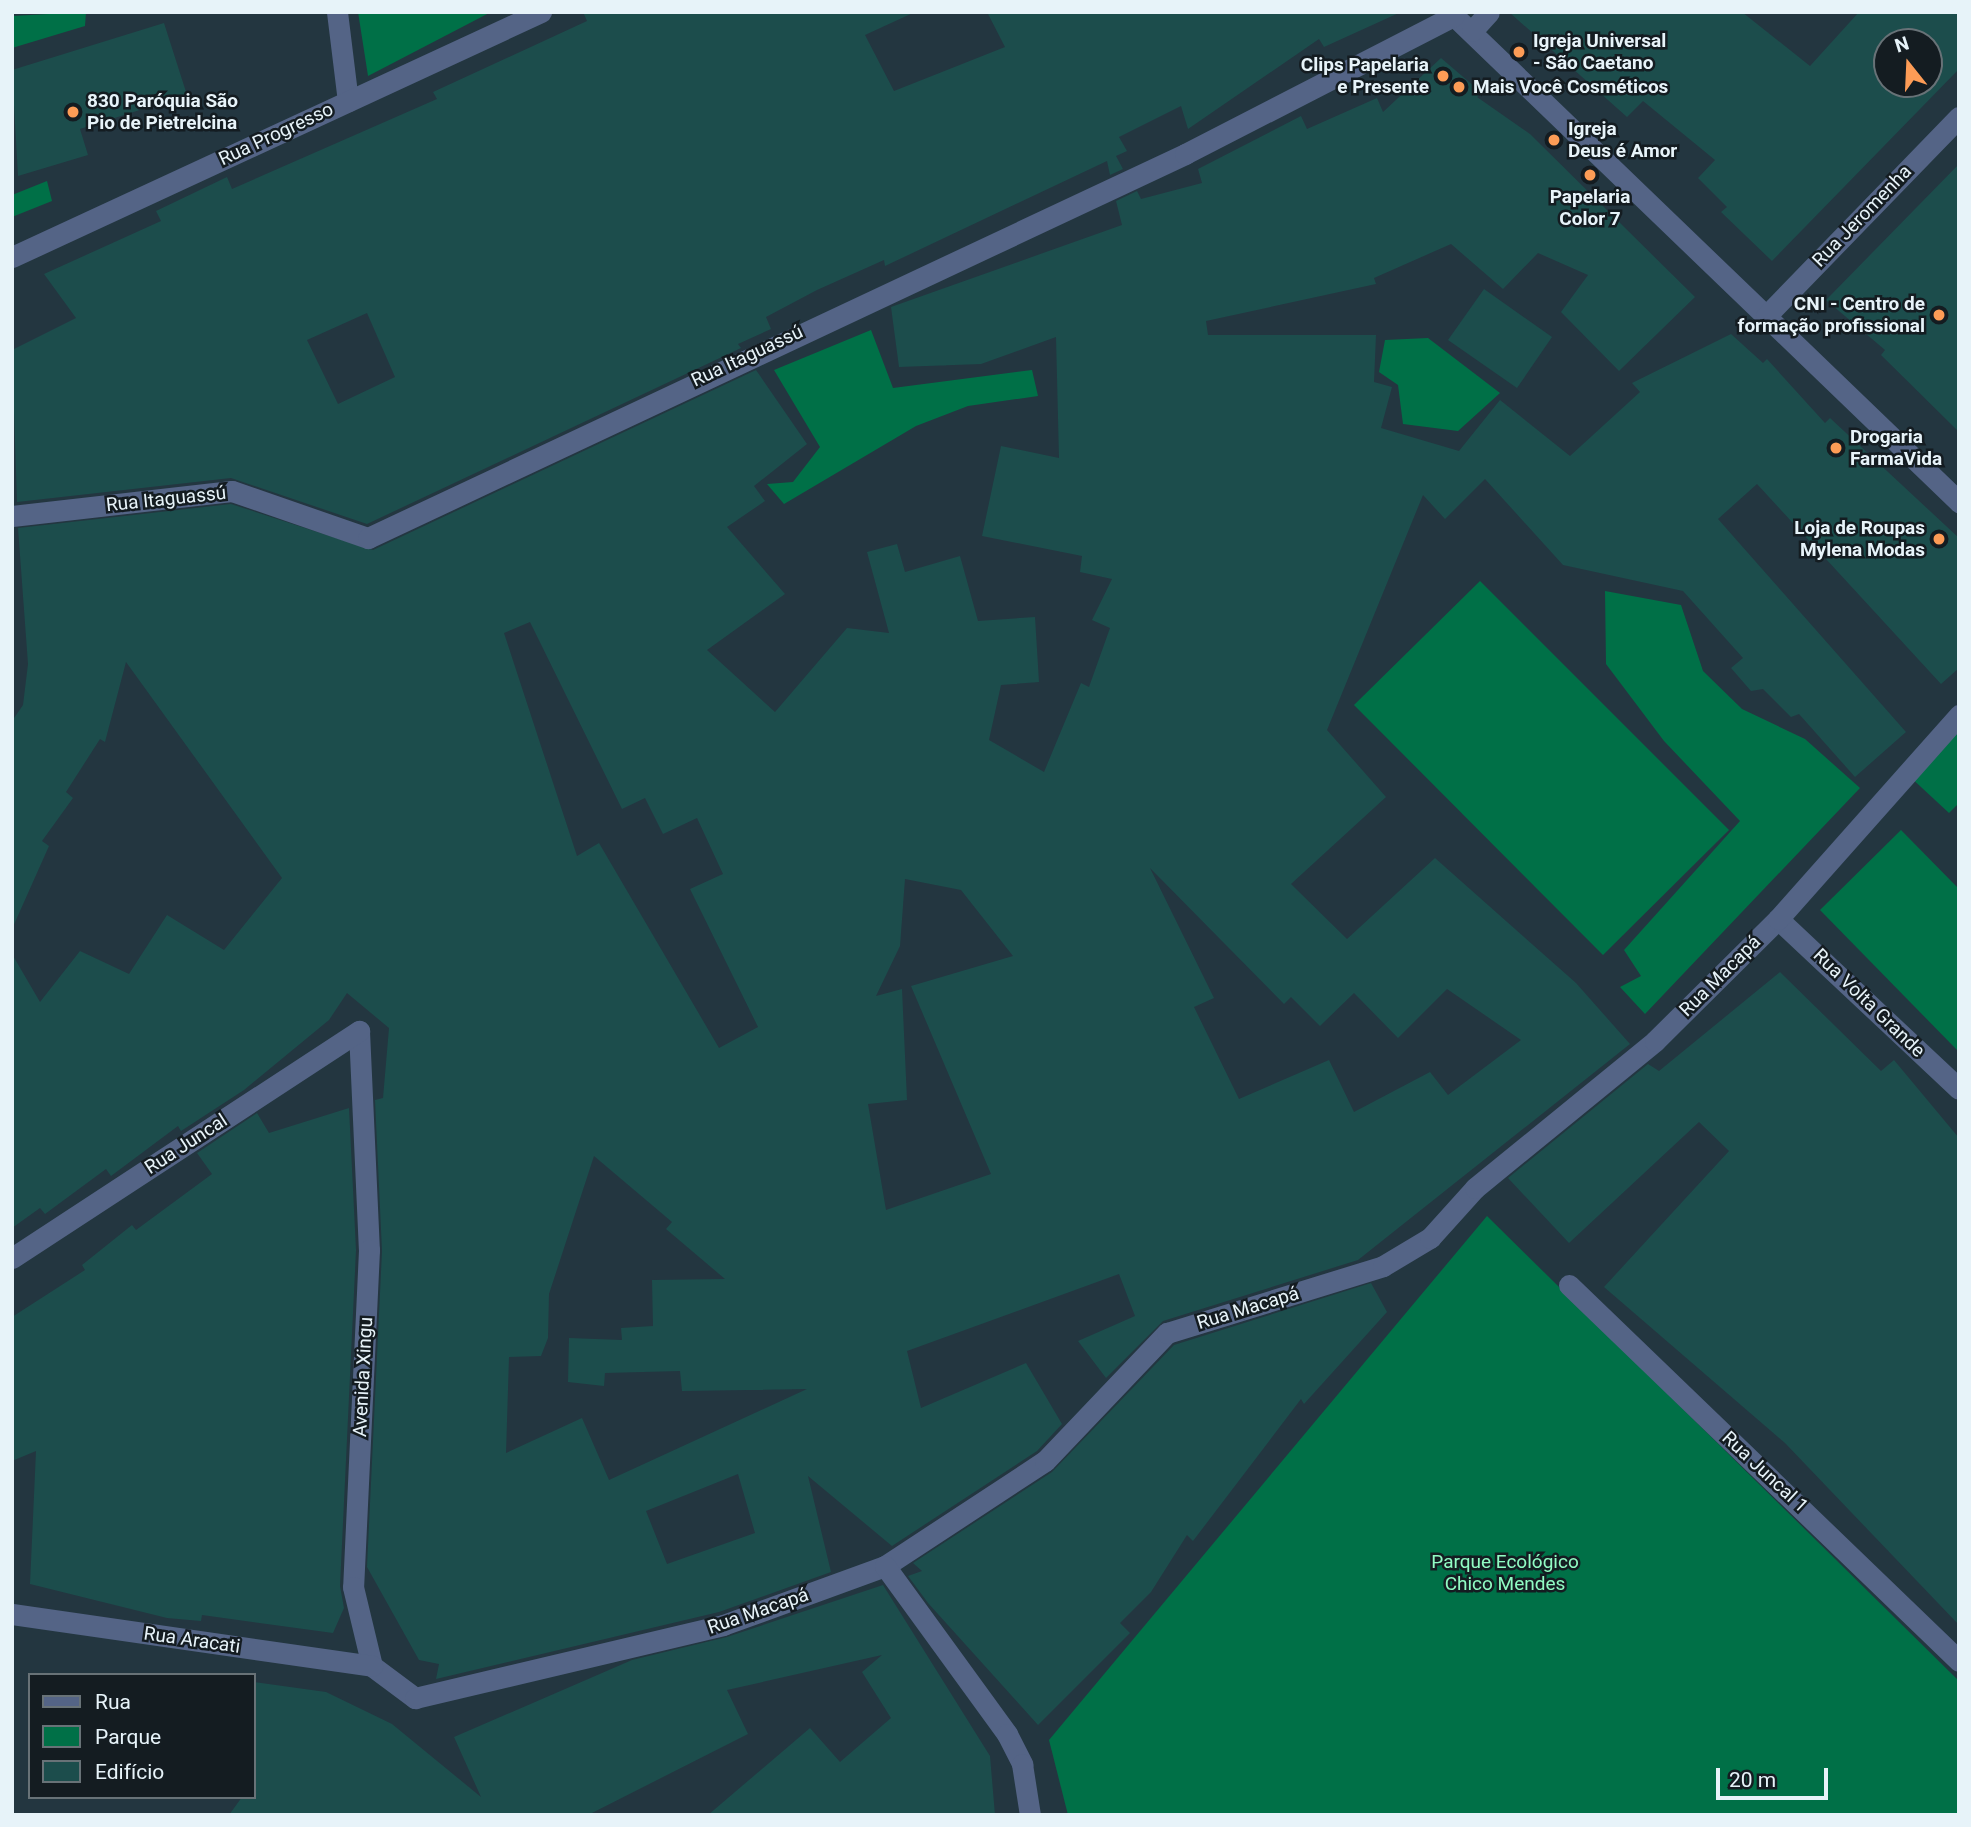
<!DOCTYPE html>
<meta charset="utf-8">
<style>
body{margin:0}
#map{position:relative;width:1971px;height:1827px;overflow:hidden;background:#233640;font-family:Roboto,sans-serif}
div>[style]{position:absolute}
[style*='--x']{left:calc(var(--x)*1px);top:calc(var(--y)*1px);width:calc(var(--w)*1px);rotate:calc(var(--a)*1deg)}
.green>*{inset:0;background:#007047}
.building>*{inset:0;background:#1c4d4c}
.minor>*{height:21px;margin:-10.5px;padding:0 10.5px;transform-origin:10.5px;border-radius:10.5px;background:#546486}
.dots>*{width:19px;height:19px;translate:-50% -50%;box-sizing:border-box;border:4px solid #141c21;border-radius:50%}
span{translate:-50% -50%;white-space:nowrap;text-align:center;line-height:1.15;-webkit-text-stroke:5px #141c21;paint-order:stroke}
.poi-label{font-size:19px;color:#e7f3f9;font-weight:700}
.left{translate:0 -50%;text-align:left}
.right{translate:-100% -50%;text-align:right}
.street-label{font-size:19px;color:#e7f3f9}
.park-label{font-size:19px;color:#91fcc4}
.frame{position:absolute;inset:0;border:14px solid #e7f3f9;pointer-events:none}
.legend{position:absolute;left:28px;top:1673px;width:228px;height:126px;box-sizing:border-box;background:#141c21;border:2px solid #687277;margin:0;padding:9px 12px;list-style:none;font-size:21px;color:#e7f3f9}
.legend li{display:flex;align-items:center;gap:14px;height:35px}
.legend b{width:35px;border:2px solid #687277}
.north{position:absolute;left:1873px;top:28px;width:70px;height:70px;box-sizing:border-box;background:#141c21;border:2px solid #687277;border-radius:50%;rotate:342deg;font-size:19px;font-weight:700;line-height:28px;text-align:center;color:#e7f3f9}
.north::after{content:'';display:block;margin:auto;width:24px;height:32px;background:#fd9c56;clip-path:polygon(50% 0,100% 100%,50% 72%,0 100%)}
.scale{position:absolute;left:1716px;top:1768px;width:112px;height:32px;box-sizing:border-box;border:4px solid #e7f3f9;border-top:0;padding-left:9px;font-size:21px;line-height:24px;white-space:nowrap;color:#e7f3f9;-webkit-text-stroke:5px #141c21;paint-order:stroke}
</style>
<div id="map">
<div class="green">
<div style="clip-path:polygon(86px 12px,85px 26px,12px 48px,12px 16px)"></div>
<div style="clip-path:polygon(358px 12px,491px 12px,368px 76px)"></div>
<div style="clip-path:polygon(47px 181px,52px 201px,12px 217px,12px 195px)"></div>
<div style="clip-path:polygon(871px 330px,893px 388px,1032px 370px,1038px 396px,968px 406px,916px 426px,784px 504px,767px 484px,793px 482px,820px 447px,774px 370px)"></div>
<div style="clip-path:polygon(1428px 338px,1500px 393px,1458px 431px,1403px 424px,1398px 385px,1379px 372px,1385px 340px)"></div>
<div style="clip-path:polygon(1480px 581px,1729px 830px,1603px 955px,1354px 705px)"></div>
<div style="clip-path:polygon(1605px 591px,1681px 605px,1703px 671px,1742px 709px,1805px 739px,1860px 788px,1645px 1014px,1620px 987px,1641px 976px,1624px 950px,1740px 821px,1664px 741px,1606px 664px)"></div>
<div style="clip-path:polygon(1959px 722px,1959px 803px,1949px 813px,1907px 774px)"></div>
<div style="clip-path:polygon(1901px 830px,1959px 889px,1959px 1052px,1820px 910px)"></div>
<div style="clip-path:polygon(1487px 1216px,1959px 1681px,1959px 1815px,1068px 1815px,1049px 1740px)"></div>
</div>
<div class="building">
<div style="clip-path:polygon(evenodd,583px 12px,915px 12px,865px 35px,894px 91px,1005px 47px,987px 12px,1401px 12px,1324px 47px,1319px 39px,1188px 129px,1181px 106px,1119px 137px,1127px 151px,1116px 156px,1123px 169px,1110px 175px,1107px 161px,885px 266px,884px 260px,817px 290px,766px 317px,771px 329px,738px 344px,741px 348px,367px 524px,231px 478px,17px 502px,12px 350px,76px 318px,44px 274px,161px 221px,156px 211px,227px 177px,232px 189px,437px 99px,433px 92px,587px 21px,583px 12px,367px 313px,395px 377px,338px 404px,307px 340px,367px 313px)"></div>
<div style="clip-path:polygon(evenodd,1509px 12px,1742px 12px,1810px 66px,1859px 12px,1959px 12px,1959px 69px,1772px 261px,1721px 212px,1727px 207px,1698px 178px,1715px 160px,1643px 101px,1627px 117px,1509px 12px,1887px 42px,1929px 42px,1929px 84px,1887px 84px,1887px 42px)"></div>
<div style="clip-path:polygon(164px 23px,187px 95px,80px 129px,88px 155px,18px 176px,12px 70px)"></div>
<div style="clip-path:polygon(evenodd,1441px 58px,1482px 93px,1477px 97px,1530px 134px,1695px 297px,1619px 371px,1561px 312px,1588px 275px,1538px 253px,1503px 289px,1451px 244px,1374px 278px,1376px 284px,1206px 321px,1208px 335px,1376px 335px,1374px 382px,1392px 387px,1381px 428px,1459px 451px,1500px 400px,1570px 456px,1640px 392px,1632px 383px,1731px 334px,1763px 363px,1767px 359px,1825px 423px,1830px 418px,1959px 538px,1959px 668px,1941px 684px,1757px 484px,1718px 519px,1906px 732px,1855px 777px,1799px 714px,1791px 717px,1763px 689px,1751px 691px,1731px 668px,1743px 658px,1683px 591px,1563px 565px,1485px 479px,1445px 519px,1423px 495px,1327px 730px,1386px 797px,1291px 884px,1347px 939px,1435px 858px,1576px 983px,1630px 1044px,1358px 1260px,1163px 1321px,1106px 1378px,1078px 1341px,1135px 1316px,1119px 1274px,907px 1351px,921px 1408px,1026px 1363px,1062px 1424px,1037px 1451px,892px 1546px,808px 1476px,831px 1572px,719px 1612px,436px 1679px,439px 1664px,419px 1660px,367px 1567px,382px 1251px,375px 1100px,383px 1098px,389px 1028px,347px 993px,329px 1020px,244px 1090px,181px 1131px,178px 1126px,111px 1176px,106px 1169px,45px 1214px,40px 1208px,12px 1228px,12px 954px,40px 1002px,80px 951px,129px 974px,167px 915px,224px 950px,282px 878px,126px 662px,105px 742px,100px 739px,66px 792px,73px 798px,42px 841px,49px 846px,12px 929px,12px 721px,23px 705px,28px 664px,18px 528px,231px 504px,373px 550px,756px 370px,807px 444px,754px 486px,765px 501px,727px 527px,785px 594px,707px 650px,775px 712px,847px 628px,889px 633px,867px 552px,897px 544px,905px 572px,960px 556px,978px 621px,1035px 617px,1039px 682px,1001px 685px,989px 740px,1044px 772px,1081px 683px,1089px 687px,1110px 628px,1092px 620px,1112px 579px,1080px 572px,1082px 556px,982px 536px,1001px 446px,1059px 458px,1056px 337px,981px 364px,899px 367px,891px 307px,1122px 225px,1116px 201px,1137px 191px,1141px 199px,1202px 183px,1198px 169px,1301px 116px,1307px 129px,1377px 98px,1383px 112px,1441px 58px,530px 622px,622px 809px,645px 798px,663px 834px,697px 818px,723px 874px,690px 889px,758px 1027px,719px 1048px,599px 843px,577px 856px,504px 633px,530px 622px,1441px 58px,1150px 868px,1284px 1004px,1291px 997px,1320px 1026px,1354px 993px,1398px 1038px,1447px 989px,1521px 1040px,1448px 1095px,1430px 1072px,1354px 1112px,1329px 1060px,1239px 1099px,1194px 1007px,1214px 998px,1150px 868px,1441px 58px,905px 879px,961px 890px,1013px 956px,911px 986px,991px 1174px,886px 1210px,868px 1104px,907px 1100px,902px 989px,876px 996px,900px 946px,905px 879px,1441px 58px,594px 1156px,672px 1222px,666px 1229px,725px 1279px,652px 1280px,653px 1326px,621px 1328px,622px 1340px,569px 1338px,568px 1382px,604px 1386px,605px 1373px,680px 1371px,682px 1391px,807px 1389px,609px 1480px,582px 1418px,506px 1453px,509px 1357px,541px 1356px,548px 1338px,549px 1294px,594px 1156px,1441px 58px,738px 1474px,755px 1533px,667px 1564px,646px 1511px,738px 1474px)"></div>
<div style="clip-path:polygon(1959px 164px,1959px 432px,1881px 355px,1885px 350px,1826px 300px)"></div>
<div style="clip-path:polygon(1484px 289px,1552px 337px,1517px 388px,1448px 340px)"></div>
<div style="clip-path:polygon(1780px 972px,1881px 1071px,1894px 1060px,1959px 1138px,1959px 1625px,1785px 1443px,1604px 1287px,1729px 1151px,1699px 1122px,1569px 1243px,1508px 1178px,1648px 1064px,1659px 1071px)"></div>
<div style="clip-path:polygon(349px 1108px,356px 1250px,340px 1586px,344px 1608px,333px 1633px,202px 1615px,201px 1621px,167px 1618px,30px 1584px,36px 1451px,12px 1461px,12px 1317px,85px 1270px,82px 1265px,132px 1225px,136px 1230px,212px 1174px,197px 1153px,257px 1113px,269px 1133px)"></div>
<div style="clip-path:polygon(1371px 1283px,1387px 1312px,1304px 1404px,1301px 1399px,1193px 1541px,1187px 1535px,1151px 1592px,1120px 1623px,1130px 1633px,1038px 1725px,928px 1603px,908px 1576px,922px 1571px,913px 1563px,1052px 1472px,1174px 1345px)"></div>
<div style="clip-path:polygon(883px 1585px,990px 1756px,995px 1815px,708px 1815px,810px 1728px,840px 1762px,891px 1718px,862px 1672px,882px 1655px,727px 1690px,748px 1734px,588px 1815px,229px 1815px,242px 1797px,254px 1797px,254px 1682px,326px 1692px,392px 1724px,481px 1797px,454px 1737px,632px 1660px,727px 1637px)"></div>
</div>
<div class="minor">
<div style="--x:337;--y:12;--w:90;--a:83"></div>
<div style="--x:1450;--y:12;--w:707;--a:43.91"></div>
<div style="--x:1472;--y:31;--w:25;--a:-48"></div>
<div style="--x:12;--y:257;--w:583;--a:-24.85"></div>
<div style="--x:1766;--y:316;--w:277;--a:-45.9"></div>
<div style="--x:12;--y:516;--w:221;--a:-6.5"></div>
<div style="--x:232;--y:491;--w:144;--a:19.1"></div>
<div style="--x:368;--y:538;--w:903;--a:-25.17"></div>
<div style="--x:1185;--y:154;--w:302;--a:-27.2"></div>
<div style="--x:1778;--y:919;--w:248;--a:43.2"></div>
<div style="--x:359;--y:1031;--w:219;--a:87.4"></div>
<div style="--x:369;--y:1250;--w:337;--a:92.7"></div>
<div style="--x:353;--y:1587;--w:81;--a:76.5"></div>
<div style="--x:372;--y:1666;--w:54;--a:36.7"></div>
<div style="--x:415;--y:1698;--w:317;--a:-13.3"></div>
<div style="--x:723;--y:1625;--w:172;--a:-20"></div>
<div style="--x:885;--y:1566;--w:191;--a:-33.3"></div>
<div style="--x:1045;--y:1461;--w:177;--a:-46.4"></div>
<div style="--x:1167;--y:1333;--w:226;--a:-17.2"></div>
<div style="--x:1383;--y:1266;--w:55;--a:-30.8"></div>
<div style="--x:1430;--y:1238;--w:67;--a:-48"></div>
<div style="--x:1475;--y:1188;--w:232;--a:-39.2"></div>
<div style="--x:1655;--y:1041;--w:173;--a:-44.8"></div>
<div style="--x:1778;--y:919;--w:273;--a:-48.4"></div>
<div style="--x:12;--y:1258;--w:415;--a:-33.2"></div>
<div style="--x:1569;--y:1285;--w:542;--a:43.95"></div>
<div style="--x:885;--y:1566;--w:208;--a:54"></div>
<div style="--x:1007;--y:1734;--w:34;--a:63"></div>
<div style="--x:1022;--y:1764;--w:52;--a:81.1"></div>
<div style="--x:12;--y:1614;--w:364;--a:8.2"></div>
</div>
<div class="dots">
<div style="left:1519px;top:52px;background:#fd9c56"></div>
<div style="left:1443px;top:76px;background:#fd9c56"></div>
<div style="left:1459px;top:87px;background:#fd9c56"></div>
<div style="left:73px;top:112px;background:#fd9c56"></div>
<div style="left:1554px;top:140px;background:#fd9c56"></div>
<div style="left:1590px;top:175px;background:#fd9c56"></div>
<div style="left:1939px;top:315px;background:#fd9c56"></div>
<div style="left:1836px;top:448px;background:#fd9c56"></div>
<div style="left:1939px;top:539px;background:#fd9c56"></div>
</div>
<div class="poi-label">
<span class="left" style="left:1533px;top:52px">Igreja Universal<br>- São Caetano</span>
<span class="right" style="left:1429px;top:76px">Clips Papelaria<br>e Presente</span>
<span class="left" style="left:1473px;top:87px">Mais Você Cosméticos</span>
<span class="left" style="left:87px;top:112px">830 Paróquia São<br>Pio de Pietrelcina</span>
<span class="left" style="left:1568px;top:140px">Igreja<br>Deus é Amor</span>
<span style="left:1590px;top:208px">Papelaria<br>Color 7</span>
<span class="right" style="left:1925px;top:315px">CNI - Centro de<br>formação profissional</span>
<span class="left" style="left:1850px;top:448px">Drogaria<br>FarmaVida</span>
<span class="right" style="left:1925px;top:539px">Loja de Roupas<br>Mylena Modas</span>
</div>
<div class="street-label">
<span style="left:276px;top:134px;rotate:-25deg">Rua Progresso</span>
<span style="left:1862px;top:216px;rotate:-46deg">Rua Jeromenha</span>
<span style="left:747px;top:356px;rotate:-25deg">Rua Itaguassú</span>
<span style="left:166px;top:499px;rotate:-6deg">Rua Itaguassú</span>
<span style="left:1720px;top:976px;rotate:-45deg">Rua Macapá</span>
<span style="left:1869px;top:1003px;rotate:44deg">Rua Volta Grande</span>
<span style="left:186px;top:1144px;rotate:-33deg">Rua Juncal</span>
<span style="left:1248px;top:1308px;rotate:-17deg">Rua Macapá</span>
<span style="left:363px;top:1377px;rotate:-87deg">Avenida Xingu</span>
<span style="left:1765px;top:1472px;rotate:43deg">Rua Juncal 1</span>
<span style="left:758px;top:1611px;rotate:-19deg">Rua Macapá</span>
<span style="left:192px;top:1640px;rotate:8deg">Rua Aracati</span>
</div>
<div class="park-label">
<span style="left:1505px;top:1573px">Parque Ecológico<br>Chico Mendes</span>
</div>
<div class="frame"></div>
<ul class="legend">
<li><b style="height:9px;background:#546486"></b>Rua</li>
<li><b style="height:19px;background:#007047"></b>Parque</li>
<li><b style="height:19px;background:#1c4d4c"></b>Edifício</li>
</ul>
<div class="north">N</div>
<div class="scale">20 m</div>
</div>
